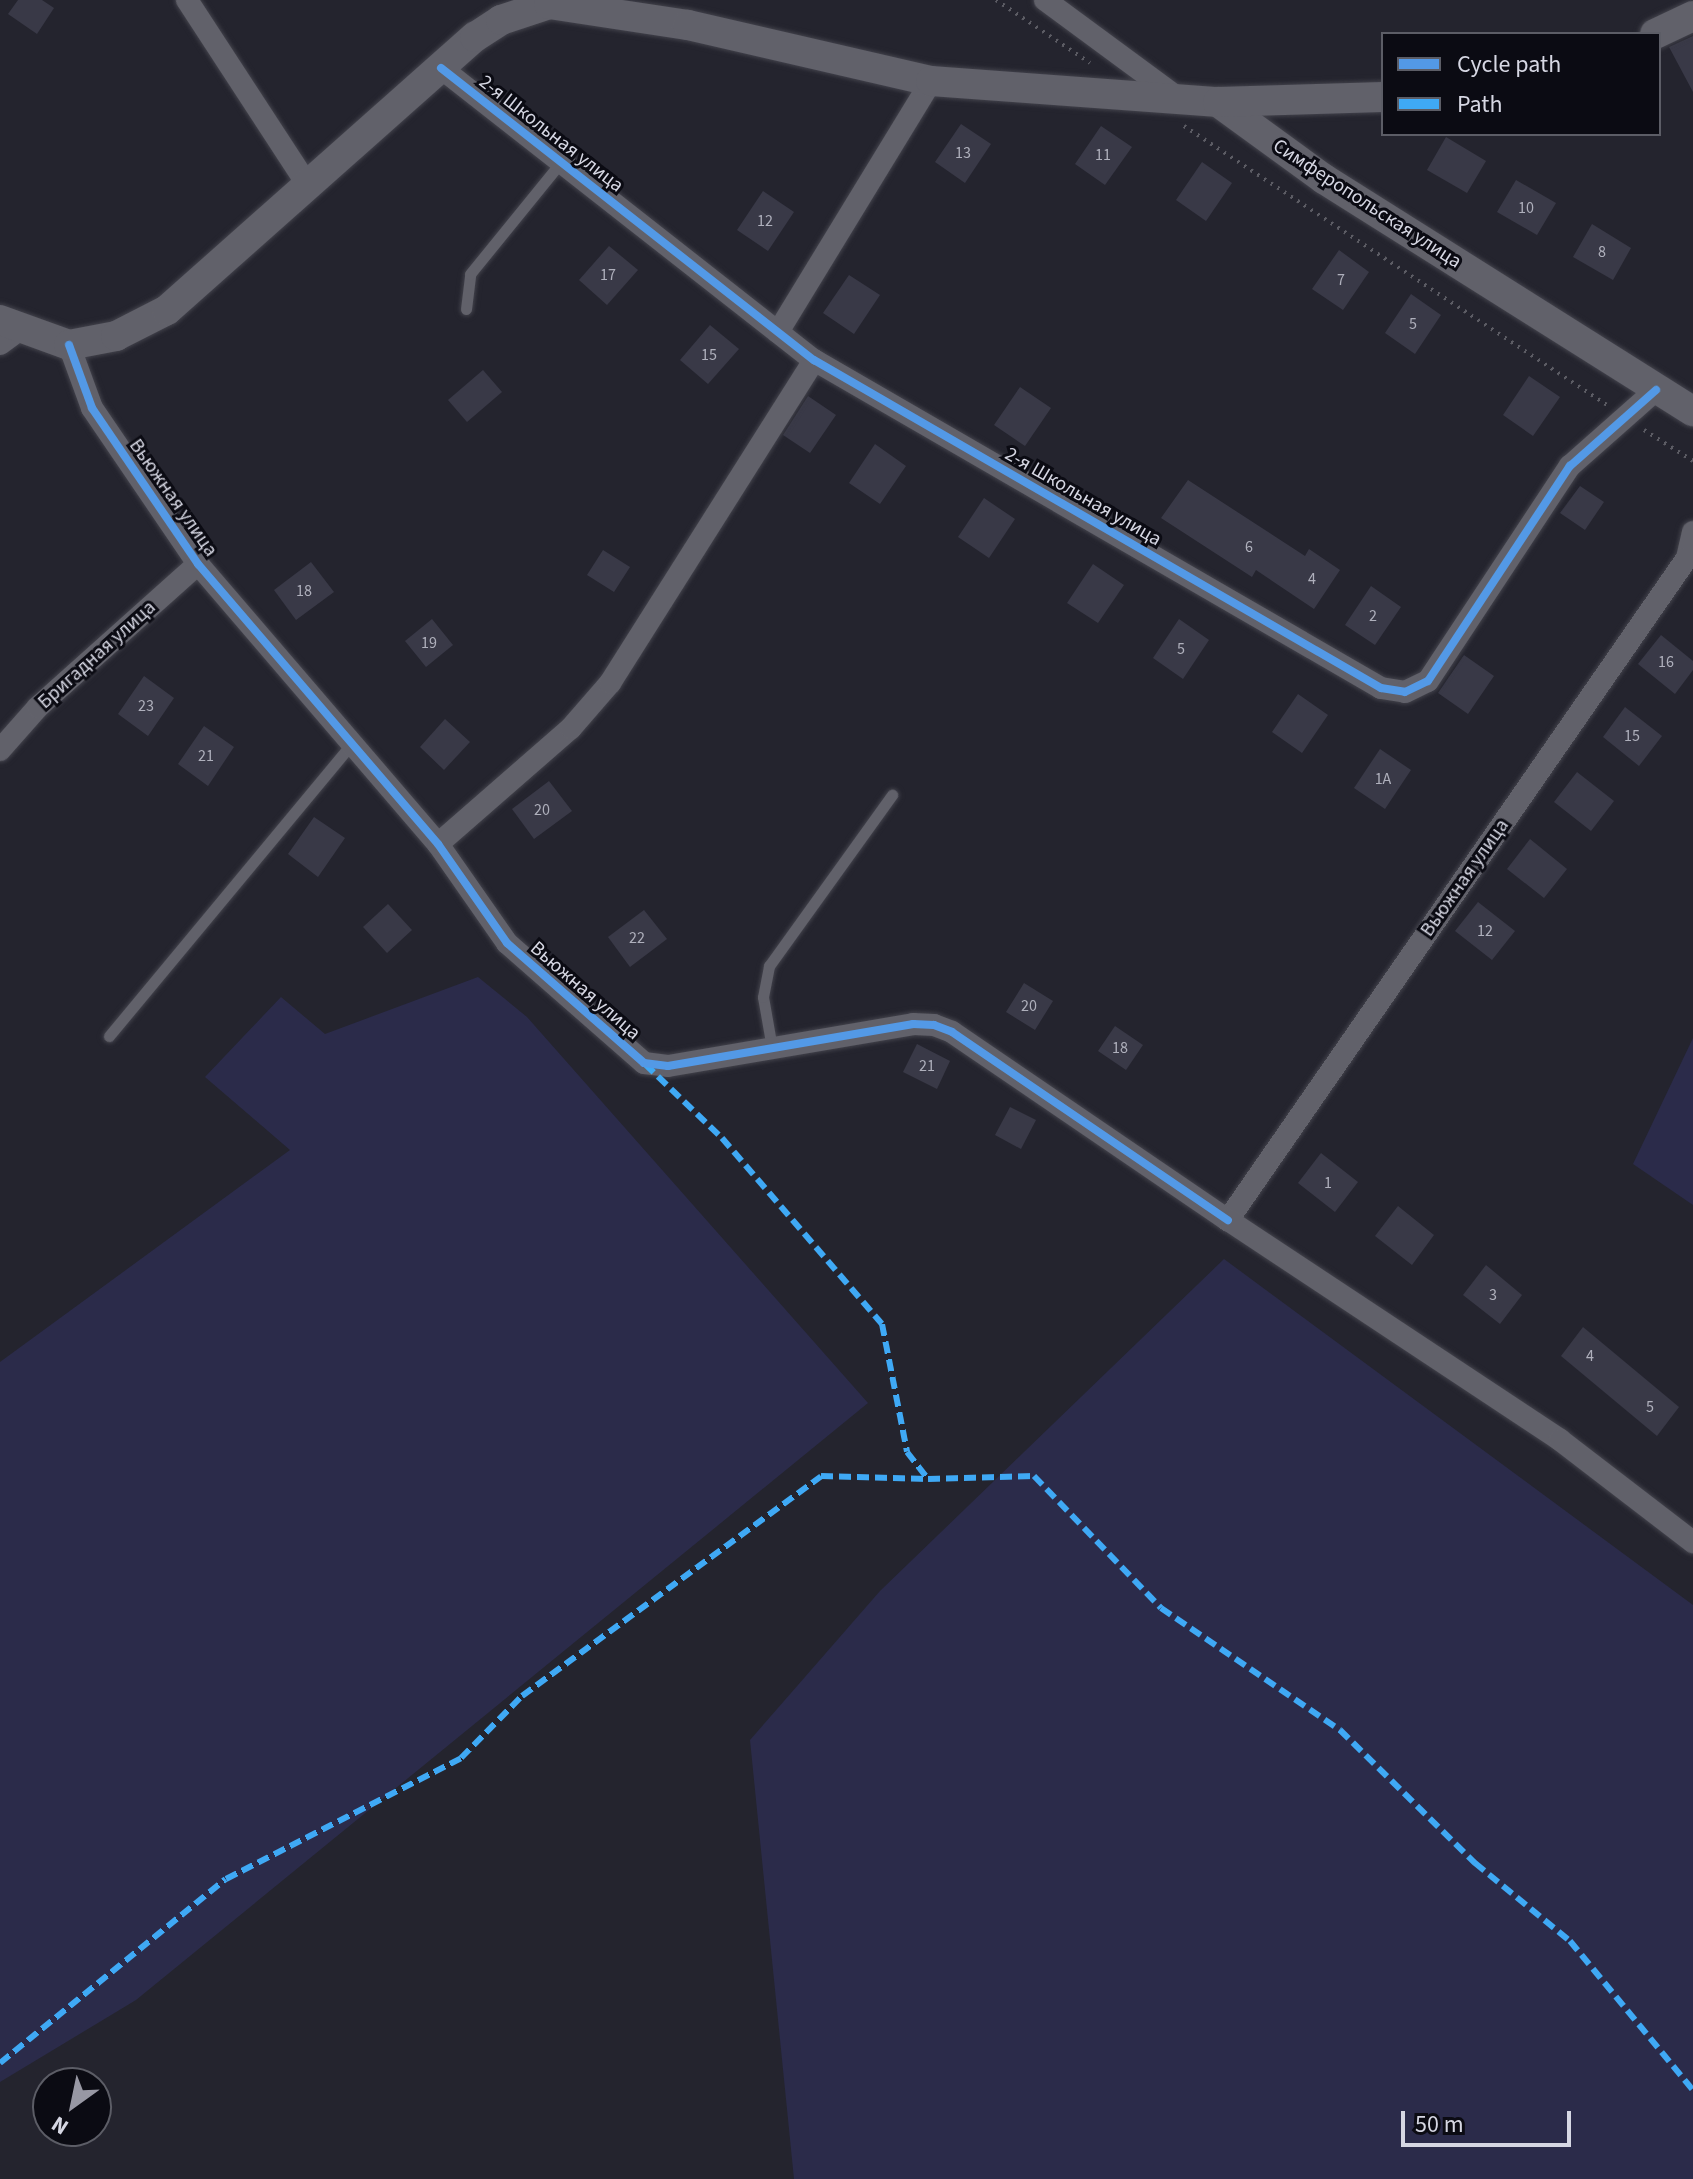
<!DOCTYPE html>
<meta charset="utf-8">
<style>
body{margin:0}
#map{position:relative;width:1693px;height:2179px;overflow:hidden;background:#24242e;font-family:"Source Sans 3",sans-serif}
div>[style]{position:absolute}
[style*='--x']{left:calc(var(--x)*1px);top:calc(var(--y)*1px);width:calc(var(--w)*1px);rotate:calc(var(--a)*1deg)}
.green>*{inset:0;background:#2b2b4a}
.building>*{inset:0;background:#393947}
.path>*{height:4px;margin-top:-2px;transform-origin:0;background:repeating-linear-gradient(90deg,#5c5c64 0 2px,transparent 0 8px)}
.roads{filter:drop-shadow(0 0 2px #42424b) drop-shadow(0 0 2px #42424b)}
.lane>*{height:11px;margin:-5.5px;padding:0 5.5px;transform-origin:5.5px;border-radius:5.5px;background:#61616a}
.street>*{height:22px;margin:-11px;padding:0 11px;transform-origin:11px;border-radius:11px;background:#61616a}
.secondary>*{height:30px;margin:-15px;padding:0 15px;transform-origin:15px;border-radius:15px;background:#61616a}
.quiet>*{height:6px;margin-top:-3px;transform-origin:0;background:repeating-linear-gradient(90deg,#3fa9f5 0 12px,transparent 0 18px)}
.cycleway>*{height:8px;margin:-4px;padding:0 4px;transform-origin:4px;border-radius:4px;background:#5399e6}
span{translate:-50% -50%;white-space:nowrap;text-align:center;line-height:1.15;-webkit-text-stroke:6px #0b0b13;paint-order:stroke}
.number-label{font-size:16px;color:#afb0bc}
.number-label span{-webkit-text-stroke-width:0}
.street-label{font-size:20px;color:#d6d7e3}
.legend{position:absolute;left:1381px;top:32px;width:280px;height:104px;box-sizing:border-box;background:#0b0b13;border:2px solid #5c5d66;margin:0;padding:10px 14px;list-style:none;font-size:24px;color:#d6d7e3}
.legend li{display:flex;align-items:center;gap:16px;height:40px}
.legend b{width:40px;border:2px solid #5c5d66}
.north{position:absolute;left:32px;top:2067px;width:80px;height:80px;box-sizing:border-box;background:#0b0b13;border:2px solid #5c5d66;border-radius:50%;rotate:213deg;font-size:22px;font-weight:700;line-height:32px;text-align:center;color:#d6d7e3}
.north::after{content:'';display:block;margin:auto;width:28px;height:36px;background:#9898a4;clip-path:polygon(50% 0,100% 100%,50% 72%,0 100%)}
.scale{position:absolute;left:1401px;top:2111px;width:170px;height:36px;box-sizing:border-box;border:4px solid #d6d7e3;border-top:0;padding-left:10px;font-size:24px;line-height:28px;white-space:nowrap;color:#d6d7e3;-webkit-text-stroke:6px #0b0b13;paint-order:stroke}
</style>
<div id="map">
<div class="green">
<div style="clip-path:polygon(478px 977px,527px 1017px,868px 1403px,136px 2000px,0 2082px,0 1362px,290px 1150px,205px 1077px,281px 997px,325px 1034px)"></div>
<div style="clip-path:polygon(1693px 1038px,1693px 1205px,1633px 1164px)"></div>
<div style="clip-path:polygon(1224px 1259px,1693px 1605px,1693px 2179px,794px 2179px,750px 1740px,880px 1591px)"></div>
</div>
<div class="building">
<div style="clip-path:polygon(18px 0,42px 0,54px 8px,37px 34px,8px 14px)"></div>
<div style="clip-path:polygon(1693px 36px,1693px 92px,1669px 47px)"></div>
<div style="clip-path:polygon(961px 124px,991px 144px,965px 183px,935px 162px)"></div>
<div style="clip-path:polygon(1101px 126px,1132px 147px,1105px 185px,1075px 164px)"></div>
<div style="clip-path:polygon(1446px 137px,1486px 161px,1467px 193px,1427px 170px)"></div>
<div style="clip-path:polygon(1202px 162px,1232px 183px,1206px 221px,1176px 200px)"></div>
<div style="clip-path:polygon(1516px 180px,1556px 203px,1537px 235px,1497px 212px)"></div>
<div style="clip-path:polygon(763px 191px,794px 212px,768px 251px,737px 230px)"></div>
<div style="clip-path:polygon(1592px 224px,1631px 248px,1613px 280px,1573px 257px)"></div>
<div style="clip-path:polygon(609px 246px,638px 270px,607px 305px,579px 280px)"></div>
<div style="clip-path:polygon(1339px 250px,1369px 272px,1343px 310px,1312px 289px)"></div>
<div style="clip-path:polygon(849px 275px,880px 295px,854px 334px,823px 313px)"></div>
<div style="clip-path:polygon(1411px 294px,1441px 315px,1415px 354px,1385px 333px)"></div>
<div style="clip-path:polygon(710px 325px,739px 349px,708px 384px,680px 360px)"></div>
<div style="clip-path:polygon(483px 370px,502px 392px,467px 422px,448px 400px)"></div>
<div style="clip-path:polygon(1529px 376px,1560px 397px,1533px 436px,1503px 415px)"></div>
<div style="clip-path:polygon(1020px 387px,1051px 408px,1025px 446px,994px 425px)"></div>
<div style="clip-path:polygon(808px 396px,836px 415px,810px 453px,783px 435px)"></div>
<div style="clip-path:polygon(875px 444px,906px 466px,880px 504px,849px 483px)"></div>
<div style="clip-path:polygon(1188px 480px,1305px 556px,1309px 549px,1340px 570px,1314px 609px,1256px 570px,1252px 577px,1161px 518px)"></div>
<div style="clip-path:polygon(1580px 486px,1604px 502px,1585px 530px,1560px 513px)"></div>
<div style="clip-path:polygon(984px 498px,1015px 519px,989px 558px,958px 537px)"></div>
<div style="clip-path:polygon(603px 550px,630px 567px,614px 592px,587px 575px)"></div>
<div style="clip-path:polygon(311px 562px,334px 592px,296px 620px,274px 590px)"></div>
<div style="clip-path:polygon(1093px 564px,1124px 585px,1098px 623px,1067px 603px)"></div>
<div style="clip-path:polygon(1371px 586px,1401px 607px,1375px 645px,1345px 625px)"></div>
<div style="clip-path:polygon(432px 619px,453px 645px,426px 667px,405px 641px)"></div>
<div style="clip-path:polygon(1179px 619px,1209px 640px,1183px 679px,1153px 658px)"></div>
<div style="clip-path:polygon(1661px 635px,1693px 661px,1693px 670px,1675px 694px,1638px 664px)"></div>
<div style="clip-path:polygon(1464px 655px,1494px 676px,1468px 714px,1438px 693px)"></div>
<div style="clip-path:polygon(144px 676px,174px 698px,148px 736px,118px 714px)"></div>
<div style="clip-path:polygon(1298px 694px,1328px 715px,1302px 753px,1272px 732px)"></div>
<div style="clip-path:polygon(1625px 707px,1662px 736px,1639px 766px,1603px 737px)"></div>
<div style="clip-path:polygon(445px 719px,470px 742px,444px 770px,420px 747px)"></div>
<div style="clip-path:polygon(204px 726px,234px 747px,208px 786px,178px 764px)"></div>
<div style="clip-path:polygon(1380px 749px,1411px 770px,1385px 809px,1354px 788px)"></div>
<div style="clip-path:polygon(1577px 772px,1614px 801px,1591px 831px,1554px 802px)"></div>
<div style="clip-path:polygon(549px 781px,572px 811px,534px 839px,512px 809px)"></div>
<div style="clip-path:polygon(314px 817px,345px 838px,318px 877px,288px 854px)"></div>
<div style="clip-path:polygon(1530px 839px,1567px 869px,1544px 898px,1507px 869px)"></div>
<div style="clip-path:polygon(1478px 902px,1515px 931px,1492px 960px,1455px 931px)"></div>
<div style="clip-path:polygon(388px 904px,412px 930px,387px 953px,363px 927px)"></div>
<div style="clip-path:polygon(644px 910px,667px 939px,630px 967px,608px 937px)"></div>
<div style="clip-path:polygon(1024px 983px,1053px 1001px,1035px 1030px,1006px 1012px)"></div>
<div style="clip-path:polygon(1115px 1026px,1143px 1045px,1126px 1070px,1098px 1051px)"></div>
<div style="clip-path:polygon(917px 1044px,950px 1061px,937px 1089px,903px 1072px)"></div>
<div style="clip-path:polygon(1010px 1107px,1036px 1120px,1021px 1149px,995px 1135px)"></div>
<div style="clip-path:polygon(1321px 1153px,1358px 1182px,1335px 1212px,1298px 1183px)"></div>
<div style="clip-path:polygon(1398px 1206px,1434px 1235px,1412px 1265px,1375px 1236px)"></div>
<div style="clip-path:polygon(1486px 1265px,1522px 1295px,1500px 1324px,1463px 1295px)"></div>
<div style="clip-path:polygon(1583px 1327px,1679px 1407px,1657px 1436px,1561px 1356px)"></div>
</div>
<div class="path">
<div style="--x:996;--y:0;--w:113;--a:33.8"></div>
<div style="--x:1184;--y:126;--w:507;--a:33.41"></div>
<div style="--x:1644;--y:430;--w:58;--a:32.3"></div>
</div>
<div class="roads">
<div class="lane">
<div style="--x:466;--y:309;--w:35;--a:-83"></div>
<div style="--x:470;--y:274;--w:144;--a:-50.9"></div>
<div style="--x:109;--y:1036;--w:381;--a:-50.3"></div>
<div style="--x:772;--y:1048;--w:52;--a:-100"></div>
<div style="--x:763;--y:997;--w:32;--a:-79"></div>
<div style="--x:769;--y:966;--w:211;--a:-54.3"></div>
</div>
<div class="street">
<div style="--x:187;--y:0;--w:223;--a:56.9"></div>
<div style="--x:1045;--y:0;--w:165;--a:36.4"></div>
<div style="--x:441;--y:68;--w:474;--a:38.1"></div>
<div style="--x:814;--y:360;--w:655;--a:30.05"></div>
<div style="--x:1381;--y:688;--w:24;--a:9"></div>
<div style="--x:1405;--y:692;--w:25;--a:-26"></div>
<div style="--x:1428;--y:681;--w:258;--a:-56.6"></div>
<div style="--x:1570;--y:466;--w:115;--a:-41.5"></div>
<div style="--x:778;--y:332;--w:294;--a:-58.6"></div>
<div style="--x:0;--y:344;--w:22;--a:-36"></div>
<div style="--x:69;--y:345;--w:67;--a:69.9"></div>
<div style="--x:92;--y:408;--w:189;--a:55.8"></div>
<div style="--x:198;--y:564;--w:369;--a:49.4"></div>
<div style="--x:438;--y:844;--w:121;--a:55.1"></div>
<div style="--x:507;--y:943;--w:182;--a:41.2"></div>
<div style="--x:644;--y:1063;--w:24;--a:7"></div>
<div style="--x:668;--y:1066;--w:249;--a:-9.7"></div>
<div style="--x:913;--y:1024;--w:21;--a:3"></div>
<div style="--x:934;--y:1025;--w:19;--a:21"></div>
<div style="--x:952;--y:1032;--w:334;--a:34.3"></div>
<div style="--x:1693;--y:532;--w:27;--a:103"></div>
<div style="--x:1687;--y:558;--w:806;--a:124.74"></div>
<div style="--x:1228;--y:1220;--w:398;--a:33.5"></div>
<div style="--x:1560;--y:1440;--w:168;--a:37.5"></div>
<div style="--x:0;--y:750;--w:57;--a:-48.5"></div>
<div style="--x:38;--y:707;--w:215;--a:-41.8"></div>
<div style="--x:438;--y:844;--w:176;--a:-41.1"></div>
<div style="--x:571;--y:728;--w:60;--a:-49.1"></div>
<div style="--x:610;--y:683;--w:382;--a:-57.7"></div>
</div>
<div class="secondary">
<div style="--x:1655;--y:34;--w:42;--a:-25.3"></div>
<div style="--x:1218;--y:102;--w:131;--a:36"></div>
<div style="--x:1324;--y:179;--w:436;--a:32.2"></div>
<div style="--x:0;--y:320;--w:73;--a:19.9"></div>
<div style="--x:69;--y:345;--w:48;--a:-10.8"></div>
<div style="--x:116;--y:336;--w:57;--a:-27"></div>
<div style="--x:167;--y:310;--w:412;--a:-41.6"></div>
<div style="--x:475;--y:37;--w:31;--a:-33"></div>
<div style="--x:501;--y:20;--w:51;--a:-18.4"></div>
<div style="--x:549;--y:4;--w:141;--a:8.6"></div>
<div style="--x:688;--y:25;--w:249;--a:13"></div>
<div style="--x:931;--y:81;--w:288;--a:4.2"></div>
<div style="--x:1218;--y:102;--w:165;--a:-1.7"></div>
</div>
</div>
<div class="quiet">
<div style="--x:645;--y:1064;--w:107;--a:43.9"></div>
<div style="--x:722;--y:1138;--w:245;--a:49.3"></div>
<div style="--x:882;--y:1324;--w:130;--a:78.9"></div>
<div style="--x:907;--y:1452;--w:34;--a:52"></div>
<div style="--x:928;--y:1479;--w:106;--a:-1.6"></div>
<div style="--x:1034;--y:1476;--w:183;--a:46.1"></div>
<div style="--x:1161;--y:1608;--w:217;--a:34.3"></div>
<div style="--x:1340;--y:1730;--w:190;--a:44.6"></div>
<div style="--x:1475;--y:1863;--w:123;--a:39.4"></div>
<div style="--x:1570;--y:1941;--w:193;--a:50.5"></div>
<div style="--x:0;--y:2063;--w:291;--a:-39.2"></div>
<div style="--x:226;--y:1879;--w:264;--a:-27.2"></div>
<div style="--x:461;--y:1758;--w:87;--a:-45.5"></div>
<div style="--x:522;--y:1696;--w:371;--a:-36.3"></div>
<div style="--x:821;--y:1476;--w:107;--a:1.6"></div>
</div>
<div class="cycleway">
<div style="--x:441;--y:68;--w:474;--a:38.1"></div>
<div style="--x:814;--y:360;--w:655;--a:30.05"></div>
<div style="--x:1381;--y:688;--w:24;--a:9"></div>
<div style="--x:1405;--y:692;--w:25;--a:-26"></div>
<div style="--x:1428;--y:681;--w:258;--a:-56.6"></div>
<div style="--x:1570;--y:466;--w:115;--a:-41.5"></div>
<div style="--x:69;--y:345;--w:67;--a:69.9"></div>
<div style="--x:92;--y:408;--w:189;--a:55.8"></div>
<div style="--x:198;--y:564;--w:369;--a:49.4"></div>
<div style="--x:438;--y:844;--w:121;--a:55.1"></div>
<div style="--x:507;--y:943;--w:182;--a:41.2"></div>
<div style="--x:644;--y:1063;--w:24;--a:7"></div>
<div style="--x:668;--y:1066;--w:249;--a:-9.7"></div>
<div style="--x:913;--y:1024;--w:21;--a:3"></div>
<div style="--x:934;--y:1025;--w:19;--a:21"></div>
<div style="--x:952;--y:1032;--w:334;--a:34.3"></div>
</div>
<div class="number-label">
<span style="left:963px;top:153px">13</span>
<span style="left:1103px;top:155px">11</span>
<span style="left:1526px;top:208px">10</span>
<span style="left:765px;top:221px">12</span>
<span style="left:1602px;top:252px">8</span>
<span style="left:608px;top:275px">17</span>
<span style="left:1341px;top:280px">7</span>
<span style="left:1413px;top:324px">5</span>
<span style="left:709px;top:355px">15</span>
<span style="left:1249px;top:547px">6</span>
<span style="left:1312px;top:579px">4</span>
<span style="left:304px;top:591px">18</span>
<span style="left:1373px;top:616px">2</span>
<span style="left:429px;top:643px">19</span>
<span style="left:1181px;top:649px">5</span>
<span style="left:1666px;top:662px">16</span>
<span style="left:146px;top:706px">23</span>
<span style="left:1632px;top:736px">15</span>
<span style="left:206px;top:756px">21</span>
<span style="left:1383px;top:779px">1А</span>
<span style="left:542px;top:810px">20</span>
<span style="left:1485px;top:931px">12</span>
<span style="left:637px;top:938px">22</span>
<span style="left:1029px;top:1006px">20</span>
<span style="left:1120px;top:1048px">18</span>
<span style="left:927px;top:1066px">21</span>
<span style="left:1328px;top:1183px">1</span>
<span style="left:1493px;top:1295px">3</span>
<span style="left:1590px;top:1356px">4</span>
<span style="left:1650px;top:1407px">5</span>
</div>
<div class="street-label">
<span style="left:551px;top:134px;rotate:38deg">2-я Школьная улица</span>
<span style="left:1367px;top:204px;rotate:33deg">Симферопольская улица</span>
<span style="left:1083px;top:497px;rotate:30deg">2-я Школьная улица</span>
<span style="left:173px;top:498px;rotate:55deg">Вьюжная улица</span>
<span style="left:97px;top:655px;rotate:-42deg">Бригадная улица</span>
<span style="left:1465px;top:878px;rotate:-55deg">Вьюжная улица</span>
<span style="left:585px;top:991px;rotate:41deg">Вьюжная улица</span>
</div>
<ul class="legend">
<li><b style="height:10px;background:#5399e6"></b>Cycle path</li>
<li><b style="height:10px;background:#3fa9f5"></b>Path</li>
</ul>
<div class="north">N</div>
<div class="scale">50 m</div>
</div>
